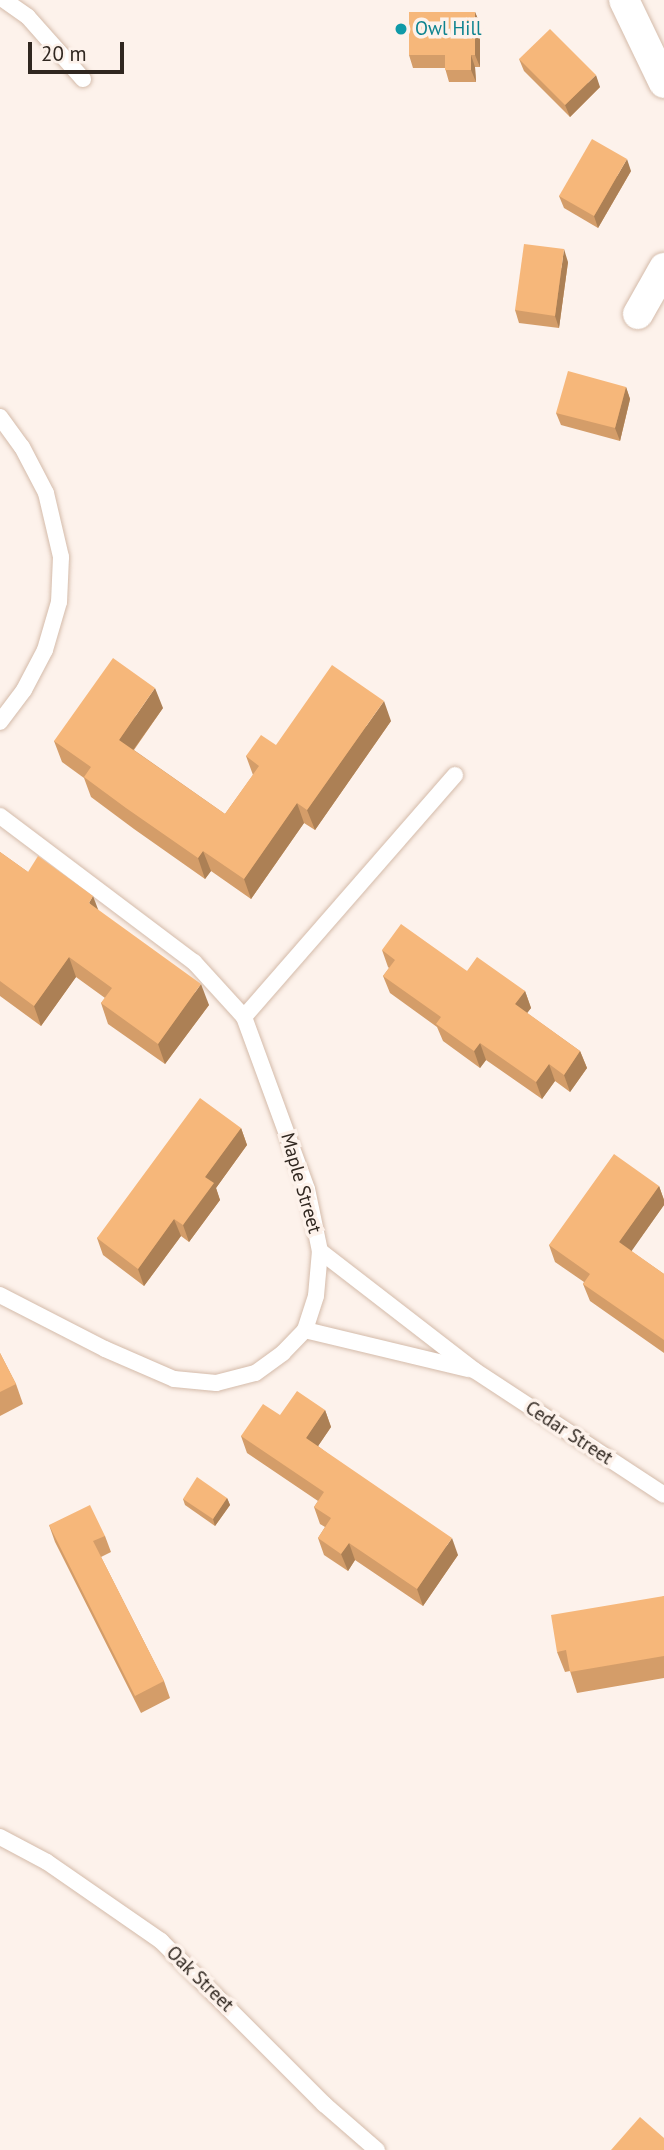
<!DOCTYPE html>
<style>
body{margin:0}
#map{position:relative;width:664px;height:2150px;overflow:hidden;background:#fdf2eb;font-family:"PT Sans",sans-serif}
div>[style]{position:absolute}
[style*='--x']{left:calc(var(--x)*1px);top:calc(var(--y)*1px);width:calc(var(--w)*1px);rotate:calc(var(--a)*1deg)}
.roads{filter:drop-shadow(0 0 2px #d4bbaa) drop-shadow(0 0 2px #d4bbaa)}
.service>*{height:16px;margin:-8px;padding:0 8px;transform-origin:8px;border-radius:8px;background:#fff}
.minor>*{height:30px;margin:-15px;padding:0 15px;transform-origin:15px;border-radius:15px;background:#fff}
.wall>*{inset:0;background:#d49d69}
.shaded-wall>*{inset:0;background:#ac8055}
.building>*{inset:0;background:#f6b77a}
.dots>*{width:19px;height:19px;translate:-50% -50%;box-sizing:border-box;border:4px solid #fdf2eb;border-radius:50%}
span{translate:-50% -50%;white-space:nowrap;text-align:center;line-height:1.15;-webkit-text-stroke:7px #fdf2eb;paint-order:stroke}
.culture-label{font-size:19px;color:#0d838f}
.left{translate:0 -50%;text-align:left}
.street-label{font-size:19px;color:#302720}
.scale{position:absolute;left:28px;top:42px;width:96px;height:32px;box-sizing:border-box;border:4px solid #302720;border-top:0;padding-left:9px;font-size:21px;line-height:24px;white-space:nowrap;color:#302720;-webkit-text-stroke:5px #fdf2eb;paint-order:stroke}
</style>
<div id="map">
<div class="roads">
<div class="service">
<div style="--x:4;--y:0;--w:29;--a:35"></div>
<div style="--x:28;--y:17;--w:83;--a:48.4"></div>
<div style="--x:0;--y:417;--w:37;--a:54"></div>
<div style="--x:22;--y:447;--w:52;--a:62.4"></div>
<div style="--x:46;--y:493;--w:66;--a:76.8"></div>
<div style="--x:61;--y:557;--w:45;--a:92.5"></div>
<div style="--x:59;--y:602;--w:50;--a:106.3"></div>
<div style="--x:45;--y:650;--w:45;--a:117.7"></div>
<div style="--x:24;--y:690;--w:40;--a:127"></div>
<div style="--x:0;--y:816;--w:243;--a:37"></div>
<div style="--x:194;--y:962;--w:74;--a:47.7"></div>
<div style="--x:244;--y:1017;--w:183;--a:69.9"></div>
<div style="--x:307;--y:1189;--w:63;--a:78.2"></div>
<div style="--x:320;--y:1251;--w:45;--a:95.1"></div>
<div style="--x:316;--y:1296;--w:36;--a:108"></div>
<div style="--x:305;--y:1330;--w:32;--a:134"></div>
<div style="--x:283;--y:1353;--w:34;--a:144"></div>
<div style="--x:255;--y:1373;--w:40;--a:165.6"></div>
<div style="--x:216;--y:1383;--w:42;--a:-174.6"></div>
<div style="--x:174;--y:1379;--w:75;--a:-156.5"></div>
<div style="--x:105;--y:1349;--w:118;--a:-152.8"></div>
<div style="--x:244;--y:1017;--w:321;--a:-48.9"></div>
<div style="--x:320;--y:1251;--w:195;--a:37.7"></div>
<div style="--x:474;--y:1370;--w:227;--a:33.3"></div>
<div style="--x:305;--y:1330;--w:168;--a:13.5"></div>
<div style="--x:0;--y:1837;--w:53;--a:28"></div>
<div style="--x:47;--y:1862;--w:139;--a:34.7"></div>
<div style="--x:161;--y:1941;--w:231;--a:45"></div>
<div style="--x:324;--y:2104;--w:70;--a:41"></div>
</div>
<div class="minor">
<div style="--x:624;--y:0;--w:92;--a:64.3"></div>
<div style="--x:638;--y:314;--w:53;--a:-60.5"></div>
</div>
</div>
<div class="wall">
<div style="clip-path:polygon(475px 12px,480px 24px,480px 67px,475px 67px,476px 82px,449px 82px,445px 68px,413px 68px,409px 55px)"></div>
<div style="clip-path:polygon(519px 59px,600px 87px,570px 117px,524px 71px)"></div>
<div style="clip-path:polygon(631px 171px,598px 228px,564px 208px,559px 196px)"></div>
<div style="clip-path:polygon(568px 262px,559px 328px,519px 323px,515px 310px)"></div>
<div style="clip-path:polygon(626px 387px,630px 399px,620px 441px,561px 425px,556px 413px)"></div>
<div style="clip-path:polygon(163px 708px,134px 750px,225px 814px,253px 775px,246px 756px,276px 745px,391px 721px,315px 830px,304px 823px,251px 899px,211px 871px,205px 879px,134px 829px,91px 797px,84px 778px,62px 762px,54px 741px)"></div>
<div style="clip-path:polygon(0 852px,28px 872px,98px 910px,209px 1005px,165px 1064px,108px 1024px,101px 1003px,105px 998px,76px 977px,41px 1026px,0 996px)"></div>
<div style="clip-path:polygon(382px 950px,467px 971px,525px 991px,531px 1008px,527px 1013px,580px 1051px,587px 1068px,570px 1092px,555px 1081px,542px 1099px,486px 1060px,480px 1068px,443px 1041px,437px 1027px,390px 993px,383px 976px,389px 968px,388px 967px)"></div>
<div style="clip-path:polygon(241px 1128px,247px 1145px,216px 1188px,220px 1200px,189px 1242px,181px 1236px,144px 1286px,103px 1255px,97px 1238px)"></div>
<div style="clip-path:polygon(659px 1186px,664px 1200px,664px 1205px,631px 1251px,664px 1274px,664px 1353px,590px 1301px,583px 1284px,584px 1282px,555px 1262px,549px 1245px)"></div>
<div style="clip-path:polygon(0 1353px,16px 1384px,23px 1404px,0 1416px)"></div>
<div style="clip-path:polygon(325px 1410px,331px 1427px,318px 1446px,458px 1555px,423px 1606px,355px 1560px,348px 1571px,324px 1555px,318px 1538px,325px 1527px,320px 1524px,314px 1507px,318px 1501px,247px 1453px,241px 1436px,280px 1415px)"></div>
<div style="clip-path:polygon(227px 1498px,230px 1505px,215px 1526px,185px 1505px,183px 1499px)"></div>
<div style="clip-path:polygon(49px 1525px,105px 1536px,111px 1552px,101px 1557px,164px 1681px,170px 1698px,141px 1713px,55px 1542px)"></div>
<div style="clip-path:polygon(664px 1596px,664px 1678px,577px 1693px,570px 1671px,565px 1672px,557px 1652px)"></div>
</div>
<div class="shaded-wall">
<div style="clip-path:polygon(475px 12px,480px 24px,480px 67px,475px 55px)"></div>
<div style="clip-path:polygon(471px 55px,475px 67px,476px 82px,471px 70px)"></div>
<div style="clip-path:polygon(596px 75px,600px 87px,570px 117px,565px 105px)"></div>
<div style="clip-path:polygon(627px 159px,631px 171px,598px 228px,594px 216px)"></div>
<div style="clip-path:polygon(564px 249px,568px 262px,559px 328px,555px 316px)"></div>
<div style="clip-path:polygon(626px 387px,630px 399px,620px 441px,615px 428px)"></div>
<div style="clip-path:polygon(155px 688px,163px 708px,126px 760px,119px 740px)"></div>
<div style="clip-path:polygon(384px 701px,391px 721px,315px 830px,307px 810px)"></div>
<div style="clip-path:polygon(297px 803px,304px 823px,251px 899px,244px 879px)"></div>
<div style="clip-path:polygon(203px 851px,211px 871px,205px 879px,198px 858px)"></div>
<div style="clip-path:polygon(93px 896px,101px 917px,89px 903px)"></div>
<div style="clip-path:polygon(69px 957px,76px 977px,41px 1026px,34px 1006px)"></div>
<div style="clip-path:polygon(201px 984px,209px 1005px,165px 1064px,158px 1044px)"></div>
<div style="clip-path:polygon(525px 991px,531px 1008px,521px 1021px,515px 1004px)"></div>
<div style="clip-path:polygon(480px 1043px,486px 1060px,480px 1068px,474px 1051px)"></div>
<div style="clip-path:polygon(580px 1051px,587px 1068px,570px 1092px,564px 1075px)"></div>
<div style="clip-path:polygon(549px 1064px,555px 1081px,542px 1099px,536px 1082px)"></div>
<div style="clip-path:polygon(241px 1128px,247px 1145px,216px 1188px,220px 1200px,189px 1242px,183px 1225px,205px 1177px)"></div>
<div style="clip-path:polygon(659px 1186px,664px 1200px,664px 1205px,626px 1259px,619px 1242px)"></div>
<div style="clip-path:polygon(174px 1219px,181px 1236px,144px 1286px,138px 1269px)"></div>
<div style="clip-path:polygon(325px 1410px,331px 1427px,312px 1455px,306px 1438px)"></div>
<div style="clip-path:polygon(227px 1498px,230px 1505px,215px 1526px,213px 1519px)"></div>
<div style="clip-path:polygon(452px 1538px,458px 1555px,423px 1606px,417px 1589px)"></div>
<div style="clip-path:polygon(349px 1543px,355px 1560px,348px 1571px,341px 1554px)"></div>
</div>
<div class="building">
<div style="clip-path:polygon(409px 12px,475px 12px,475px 55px,471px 55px,471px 70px,445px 70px,445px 55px,409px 55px)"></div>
<div style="clip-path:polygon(550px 29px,596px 75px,565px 105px,519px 59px)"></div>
<div style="clip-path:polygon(592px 139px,627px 159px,594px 216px,559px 196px)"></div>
<div style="clip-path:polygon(524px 244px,564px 249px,555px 316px,515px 310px)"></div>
<div style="clip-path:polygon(568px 371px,626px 387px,615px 428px,556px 413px)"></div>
<div style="clip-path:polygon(113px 658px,155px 688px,119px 740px,225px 814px,259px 766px,246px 756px,261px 735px,276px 745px,332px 665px,384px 701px,307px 810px,297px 803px,244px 879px,203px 851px,198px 858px,126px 808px,84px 777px,91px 767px,54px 741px)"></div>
<div style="clip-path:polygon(0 852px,28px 872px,38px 856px,93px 896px,89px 903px,201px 984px,158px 1044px,101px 1003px,112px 988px,69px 957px,34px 1006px,0 981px)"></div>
<div style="clip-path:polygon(401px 924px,467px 971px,477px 957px,525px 991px,515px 1004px,580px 1051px,564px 1075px,549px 1064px,536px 1082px,480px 1043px,474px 1051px,436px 1024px,441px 1017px,383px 976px,395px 960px,382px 950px)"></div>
<div style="clip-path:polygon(200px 1098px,241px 1128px,205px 1177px,214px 1183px,183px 1225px,174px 1219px,138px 1269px,97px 1238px)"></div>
<div style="clip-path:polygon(614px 1154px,659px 1186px,619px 1242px,664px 1274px,664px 1340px,583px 1284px,590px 1274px,549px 1245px)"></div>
<div style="clip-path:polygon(0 1353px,16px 1384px,0 1392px)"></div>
<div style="clip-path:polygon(297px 1391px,325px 1410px,306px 1438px,452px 1538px,417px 1589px,349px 1543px,341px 1554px,318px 1538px,331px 1518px,314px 1507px,324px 1492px,241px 1436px,263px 1404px,280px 1415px)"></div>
<div style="clip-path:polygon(197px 1477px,227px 1498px,213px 1519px,183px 1499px)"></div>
<div style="clip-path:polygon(90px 1505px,105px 1536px,93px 1541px,164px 1681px,135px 1696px,49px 1525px)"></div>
<div style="clip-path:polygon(664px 1596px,664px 1656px,570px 1672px,566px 1650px,557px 1652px,551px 1615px)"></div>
<div style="clip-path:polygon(640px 2117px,664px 2138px,664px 2150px,611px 2150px)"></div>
</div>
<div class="dots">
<div style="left:401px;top:29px;background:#0f9aa8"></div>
</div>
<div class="culture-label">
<span class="left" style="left:415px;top:29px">Owl Hill</span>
</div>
<div class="street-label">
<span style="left:301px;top:1183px;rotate:74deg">Maple Street</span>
<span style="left:569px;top:1433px;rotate:33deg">Cedar Street</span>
<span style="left:200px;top:1979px;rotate:44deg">Oak Street</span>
</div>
<div class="scale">20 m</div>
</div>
